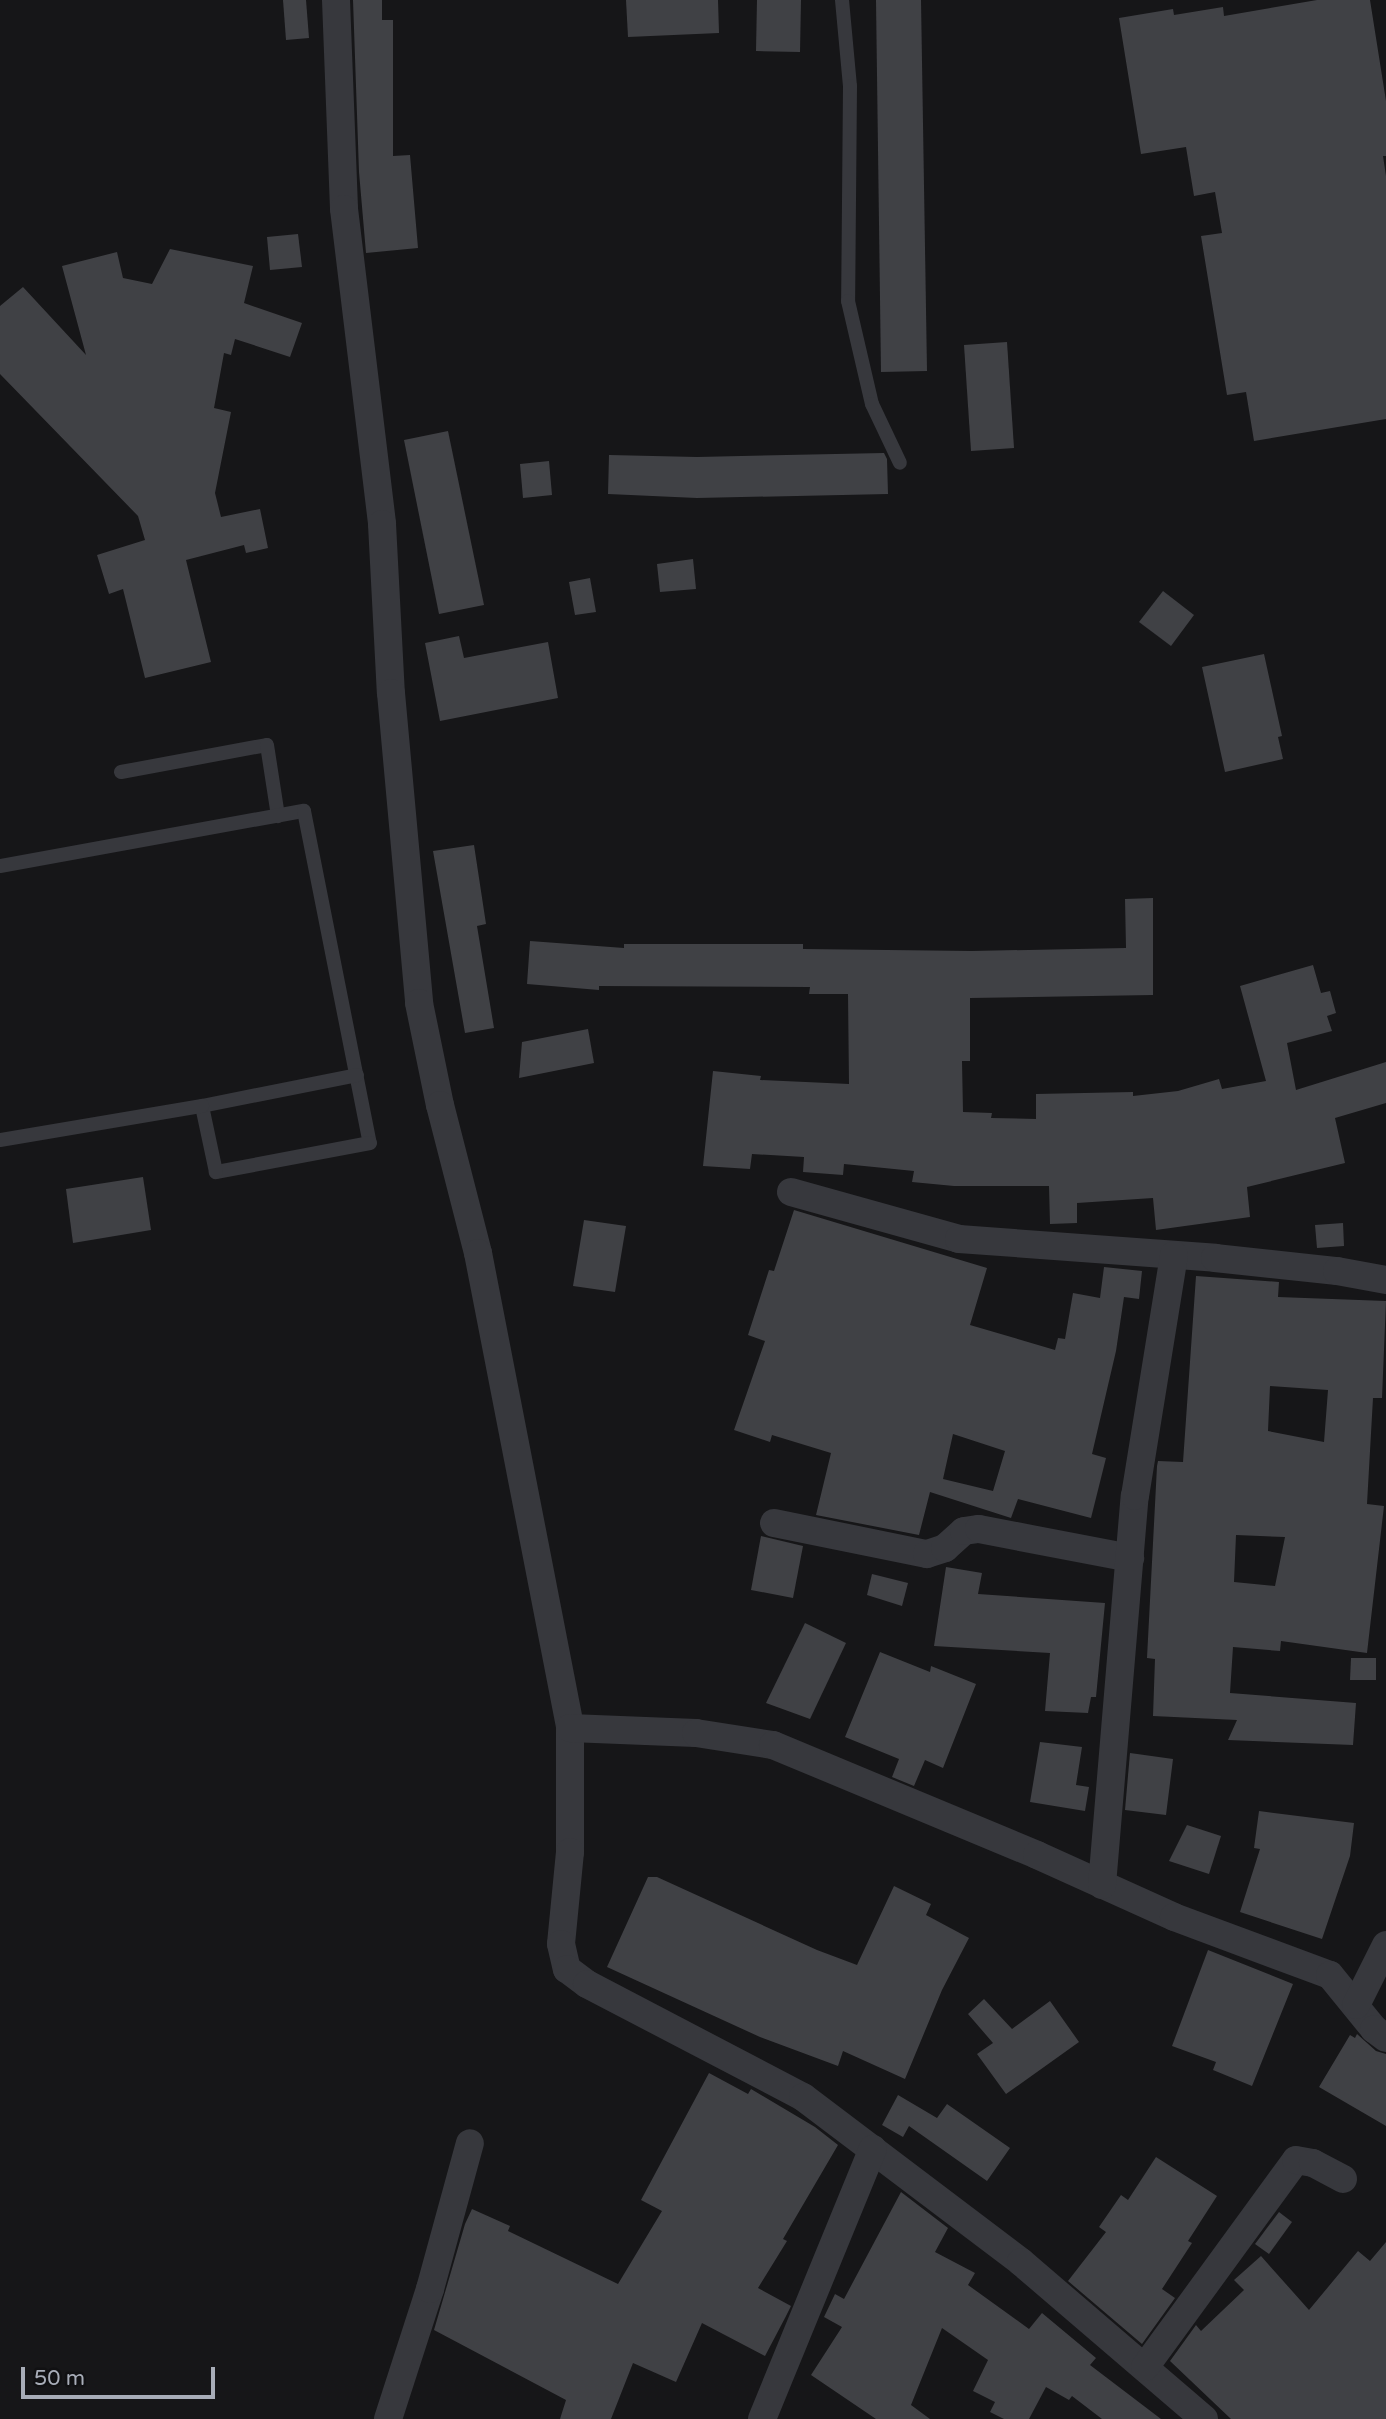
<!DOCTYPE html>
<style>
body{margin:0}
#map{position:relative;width:1386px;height:2419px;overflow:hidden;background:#161618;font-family:"Varela Round",sans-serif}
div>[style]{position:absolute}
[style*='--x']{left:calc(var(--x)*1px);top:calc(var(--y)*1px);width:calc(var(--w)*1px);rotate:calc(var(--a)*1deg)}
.building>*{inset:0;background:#404145}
.lane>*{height:14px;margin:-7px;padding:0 7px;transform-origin:7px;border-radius:7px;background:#37383d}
.street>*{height:28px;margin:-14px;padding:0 14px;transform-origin:14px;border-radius:14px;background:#37383d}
span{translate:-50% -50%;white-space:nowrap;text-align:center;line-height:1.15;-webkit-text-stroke:6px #111113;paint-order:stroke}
.scale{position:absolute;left:21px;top:2367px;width:194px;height:32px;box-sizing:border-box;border:4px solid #a8adb8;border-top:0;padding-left:9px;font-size:21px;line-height:24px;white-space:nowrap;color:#a8adb8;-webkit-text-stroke:5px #111113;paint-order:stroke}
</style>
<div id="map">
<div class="building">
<div style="clip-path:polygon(283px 0,306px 0,309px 38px,286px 40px)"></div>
<div style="clip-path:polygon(353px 0,382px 0,382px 20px,393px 20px,393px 156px,410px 155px,418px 248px,366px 253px,359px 172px)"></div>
<div style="clip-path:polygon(626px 0,718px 0,719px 33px,628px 37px)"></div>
<div style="clip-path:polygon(757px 0,801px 0,800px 52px,756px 51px)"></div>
<div style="clip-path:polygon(876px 0,921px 0,927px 371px,881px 372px)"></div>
<div style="clip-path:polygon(1317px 0,1370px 0,1386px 101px,1386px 156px,1383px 156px,1386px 176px,1386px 419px,1254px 441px,1246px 392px,1227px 395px,1201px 236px,1222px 233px,1215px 192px,1194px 196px,1186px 147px,1141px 154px,1119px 18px,1173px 9px,1174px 15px,1223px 7px,1224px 16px)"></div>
<div style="clip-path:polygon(298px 234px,302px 267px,270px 270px,267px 237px)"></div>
<div style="clip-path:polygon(170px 249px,253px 266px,244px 303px,302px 323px,290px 357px,235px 339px,231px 355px,224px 353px,214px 408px,231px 412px,215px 493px,221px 517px,260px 509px,268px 548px,246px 553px,244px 545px,186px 560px,211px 662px,145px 678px,123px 589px,109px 594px,97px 555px,145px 540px,138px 516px,0 374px,0 306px,23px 287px,86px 355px,62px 266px,117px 252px,123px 278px,152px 284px)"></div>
<div style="clip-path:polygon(1007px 342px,1014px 448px,971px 451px,964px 345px)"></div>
<div style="clip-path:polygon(448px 431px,484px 605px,439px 614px,404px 440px)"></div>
<div style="clip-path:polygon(884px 453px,887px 459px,888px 494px,697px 498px,608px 494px,609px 455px,697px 457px)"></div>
<div style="clip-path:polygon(549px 461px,552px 495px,523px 498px,520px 464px)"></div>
<div style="clip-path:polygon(693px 559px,696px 589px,660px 592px,657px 564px)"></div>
<div style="clip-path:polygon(590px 578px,596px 612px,575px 615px,569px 582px)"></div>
<div style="clip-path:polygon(1163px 591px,1194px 615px,1171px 646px,1139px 622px)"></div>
<div style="clip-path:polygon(459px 636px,464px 658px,548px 642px,558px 698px,440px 721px,425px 643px)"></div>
<div style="clip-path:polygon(1264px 654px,1282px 736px,1278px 737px,1283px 759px,1225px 772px,1202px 667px)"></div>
<div style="clip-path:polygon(474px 845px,486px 924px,477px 926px,494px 1028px,465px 1033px,433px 851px)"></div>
<div style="clip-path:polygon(1153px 898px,1153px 995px,970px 998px,970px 1061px,962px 1061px,963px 1112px,992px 1113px,991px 1118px,1036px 1119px,1036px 1094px,1133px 1092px,1133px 1096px,1178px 1091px,1219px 1079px,1222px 1089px,1266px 1081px,1240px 986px,1313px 965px,1321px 993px,1330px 991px,1336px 1013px,1327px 1016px,1332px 1031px,1287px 1043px,1296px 1090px,1386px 1062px,1386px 1103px,1335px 1118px,1345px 1163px,1247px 1187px,1250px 1217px,1156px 1230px,1153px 1198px,1077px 1203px,1077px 1223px,1050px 1224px,1049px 1186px,954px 1186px,912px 1182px,914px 1171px,844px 1164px,843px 1175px,803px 1172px,804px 1157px,752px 1154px,750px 1169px,703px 1166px,713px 1071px,761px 1076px,760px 1080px,849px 1084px,848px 994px,809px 994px,810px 987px,599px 986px,599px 990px,527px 984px,530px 941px,624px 948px,624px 944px,803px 944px,803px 949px,972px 951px,1126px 948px,1125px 899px)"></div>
<div style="clip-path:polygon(588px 1029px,594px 1063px,519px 1078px,522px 1042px)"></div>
<div style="clip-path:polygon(143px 1177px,151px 1230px,73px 1243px,66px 1189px)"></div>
<div style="clip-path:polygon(evenodd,794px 1210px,987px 1268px,970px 1325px,1055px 1350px,1058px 1338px,1065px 1339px,1073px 1293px,1100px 1298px,1104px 1267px,1142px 1271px,1139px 1299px,1124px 1297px,1116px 1351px,1092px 1454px,1106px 1458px,1091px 1518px,1018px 1499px,1011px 1518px,930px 1492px,919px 1535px,816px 1515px,831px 1453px,772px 1435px,770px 1442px,734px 1430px,765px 1341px,748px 1335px,769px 1270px,774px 1271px,794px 1210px,953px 1434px,1005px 1451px,993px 1491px,943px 1479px,953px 1434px)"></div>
<div style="clip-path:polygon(584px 1220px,626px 1226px,615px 1292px,573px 1286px)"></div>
<div style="clip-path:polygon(1343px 1223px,1344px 1246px,1317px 1248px,1315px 1225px)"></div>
<div style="clip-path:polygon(evenodd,1196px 1276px,1279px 1282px,1278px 1297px,1386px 1301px,1382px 1398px,1373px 1398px,1367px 1504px,1384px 1506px,1367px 1653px,1281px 1641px,1280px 1651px,1233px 1647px,1230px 1693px,1356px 1703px,1353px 1745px,1228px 1740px,1237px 1720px,1153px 1716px,1155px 1659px,1147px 1658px,1157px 1466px,1158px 1461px,1183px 1462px,1196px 1276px,1270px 1386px,1328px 1390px,1324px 1442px,1268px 1431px,1270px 1386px,1196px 1276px,1236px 1535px,1285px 1537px,1275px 1586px,1234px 1582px,1236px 1535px)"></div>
<div style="clip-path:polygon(761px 1536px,803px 1546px,793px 1598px,751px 1590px)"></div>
<div style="clip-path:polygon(946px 1567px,982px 1573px,978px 1594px,1105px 1603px,1096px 1697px,1091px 1697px,1088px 1713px,1045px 1711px,1050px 1653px,934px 1646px)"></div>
<div style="clip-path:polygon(872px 1574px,908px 1583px,902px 1606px,867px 1595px)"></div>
<div style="clip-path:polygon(805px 1623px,846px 1643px,810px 1719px,766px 1703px)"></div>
<div style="clip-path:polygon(880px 1652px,930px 1672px,931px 1666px,976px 1684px,943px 1768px,925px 1760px,914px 1786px,892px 1777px,899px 1759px,845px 1737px)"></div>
<div style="clip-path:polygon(1351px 1658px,1376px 1658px,1376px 1680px,1350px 1680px)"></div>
<div style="clip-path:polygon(1040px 1742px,1082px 1747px,1076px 1785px,1089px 1787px,1085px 1811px,1030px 1802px)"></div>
<div style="clip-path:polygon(1130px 1753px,1173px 1759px,1166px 1815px,1125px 1810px)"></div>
<div style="clip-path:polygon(1259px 1811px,1354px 1823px,1350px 1856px,1322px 1939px,1240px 1912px,1260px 1849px,1254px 1848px)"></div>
<div style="clip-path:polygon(1187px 1825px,1221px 1836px,1209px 1874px,1169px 1861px)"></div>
<div style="clip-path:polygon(648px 1877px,657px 1877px,817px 1950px,857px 1965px,894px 1886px,931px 1904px,926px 1915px,969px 1938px,942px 1990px,905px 2079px,843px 2051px,838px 2066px,760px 2037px,607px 1967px)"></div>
<div style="clip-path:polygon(1208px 1950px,1293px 1984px,1252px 2086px,1213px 2070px,1216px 2062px,1172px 2046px)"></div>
<div style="clip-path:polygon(984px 1999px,1012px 2029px,1050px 2001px,1079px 2042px,1006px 2094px,977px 2054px,993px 2043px,968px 2014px)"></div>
<div style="clip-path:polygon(1357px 2034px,1376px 2051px,1386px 2054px,1386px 2126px,1319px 2087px,1350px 2035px,1355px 2038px)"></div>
<div style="clip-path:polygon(709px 2073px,748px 2094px,751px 2089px,815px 2127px,838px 2145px,783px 2239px,787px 2241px,758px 2288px,791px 2306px,785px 2318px,765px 2356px,702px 2323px,676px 2382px,633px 2363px,611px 2419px,560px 2419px,566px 2400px,434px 2330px,465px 2224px,472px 2209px,510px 2226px,508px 2231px,618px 2284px,662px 2211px,641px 2200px)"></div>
<div style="clip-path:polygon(898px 2095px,937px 2118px,947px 2104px,1010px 2148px,987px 2181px,909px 2126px,903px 2137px,882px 2125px)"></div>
<div style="clip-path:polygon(1156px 2157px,1217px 2196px,1188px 2241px,1192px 2243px,1162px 2289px,1175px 2298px,1142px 2344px,1068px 2281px,1106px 2232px,1099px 2227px,1121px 2195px,1128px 2200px)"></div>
<div style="clip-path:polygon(901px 2192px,948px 2228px,935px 2252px,975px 2273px,968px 2285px,1029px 2329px,1042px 2313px,1096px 2358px,1090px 2365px,1161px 2419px,1102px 2419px,1072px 2396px,1069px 2400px,1046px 2387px,1029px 2419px,1004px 2419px,990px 2412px,995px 2402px,973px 2391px,988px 2360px,942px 2328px,911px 2405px,930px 2419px,876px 2419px,811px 2375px,842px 2327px,824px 2317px,835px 2294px,844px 2299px)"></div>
<div style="clip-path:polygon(1279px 2212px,1292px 2222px,1269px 2254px,1255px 2244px)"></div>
<div style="clip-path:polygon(1386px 2242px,1386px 2419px,1231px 2419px,1170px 2361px,1196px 2325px,1201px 2331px,1244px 2290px,1234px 2280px,1261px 2256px,1309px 2310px,1358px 2251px,1370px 2261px)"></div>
</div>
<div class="lane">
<div style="--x:842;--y:0;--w:86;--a:84.7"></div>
<div style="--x:850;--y:86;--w:215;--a:90.5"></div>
<div style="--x:848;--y:301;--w:106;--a:76.9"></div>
<div style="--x:872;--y:404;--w:65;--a:64.6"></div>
<div style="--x:121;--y:772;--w:148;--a:-10.5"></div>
<div style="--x:267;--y:745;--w:72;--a:81.2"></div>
<div style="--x:0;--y:866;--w:309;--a:-10.3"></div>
<div style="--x:304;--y:811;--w:338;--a:78.8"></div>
<div style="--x:370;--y:1143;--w:157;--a:169.3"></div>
<div style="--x:216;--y:1172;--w:67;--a:-102"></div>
<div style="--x:202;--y:1106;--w:158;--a:-11.3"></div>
<div style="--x:0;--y:1140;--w:205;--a:-9.6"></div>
</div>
<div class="street">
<div style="--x:336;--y:0;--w:209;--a:87.8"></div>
<div style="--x:344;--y:209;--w:317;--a:83.1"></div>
<div style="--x:382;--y:524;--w:169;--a:87"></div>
<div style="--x:391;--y:693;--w:311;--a:84.8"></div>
<div style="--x:419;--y:1003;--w:104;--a:78.4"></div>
<div style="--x:440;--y:1105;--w:153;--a:75.6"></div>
<div style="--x:478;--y:1253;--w:484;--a:79"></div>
<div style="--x:570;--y:1728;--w:124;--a:90"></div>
<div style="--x:570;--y:1852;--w:92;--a:95.6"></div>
<div style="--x:561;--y:1944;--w:26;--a:77"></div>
<div style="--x:567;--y:1969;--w:25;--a:37"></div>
<div style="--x:587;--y:1984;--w:244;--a:27.6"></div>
<div style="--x:803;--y:2097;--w:273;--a:37.1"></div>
<div style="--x:1021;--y:2262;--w:241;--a:40.6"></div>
<div style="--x:791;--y:1192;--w:174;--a:15.6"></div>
<div style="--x:959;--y:1239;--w:257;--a:4.2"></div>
<div style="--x:1215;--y:1258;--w:123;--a:6.1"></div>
<div style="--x:1337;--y:1271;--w:50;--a:10.4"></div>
<div style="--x:774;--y:1523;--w:156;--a:11.5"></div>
<div style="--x:927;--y:1554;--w:19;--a:-18"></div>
<div style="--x:945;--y:1548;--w:25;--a:-42"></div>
<div style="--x:964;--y:1531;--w:15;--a:-8"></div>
<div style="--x:979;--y:1529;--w:154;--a:10.9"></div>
<div style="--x:570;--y:1728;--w:126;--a:2.3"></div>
<div style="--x:696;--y:1733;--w:78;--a:8.9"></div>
<div style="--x:773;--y:1745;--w:286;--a:22.6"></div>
<div style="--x:1037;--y:1855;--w:150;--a:24.3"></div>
<div style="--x:1174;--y:1917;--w:166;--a:20.4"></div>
<div style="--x:1330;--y:1975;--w:70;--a:50.8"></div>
<div style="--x:1374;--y:2029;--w:15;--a:37"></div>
<div style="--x:1102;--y:1885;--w:390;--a:-85.2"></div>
<div style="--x:1135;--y:1496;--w:244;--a:-80.8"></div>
<div style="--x:1356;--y:2005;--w:67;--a:-63.4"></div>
<div style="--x:1145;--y:2367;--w:256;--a:-53.9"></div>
<div style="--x:1296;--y:2160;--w:17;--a:10"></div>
<div style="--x:1313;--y:2163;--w:34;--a:28"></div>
<div style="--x:388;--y:2419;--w:137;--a:-72.1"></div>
<div style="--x:430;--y:2289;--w:151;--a:-74.7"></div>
<div style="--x:762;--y:2419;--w:292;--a:-67.7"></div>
</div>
<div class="scale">50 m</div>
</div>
